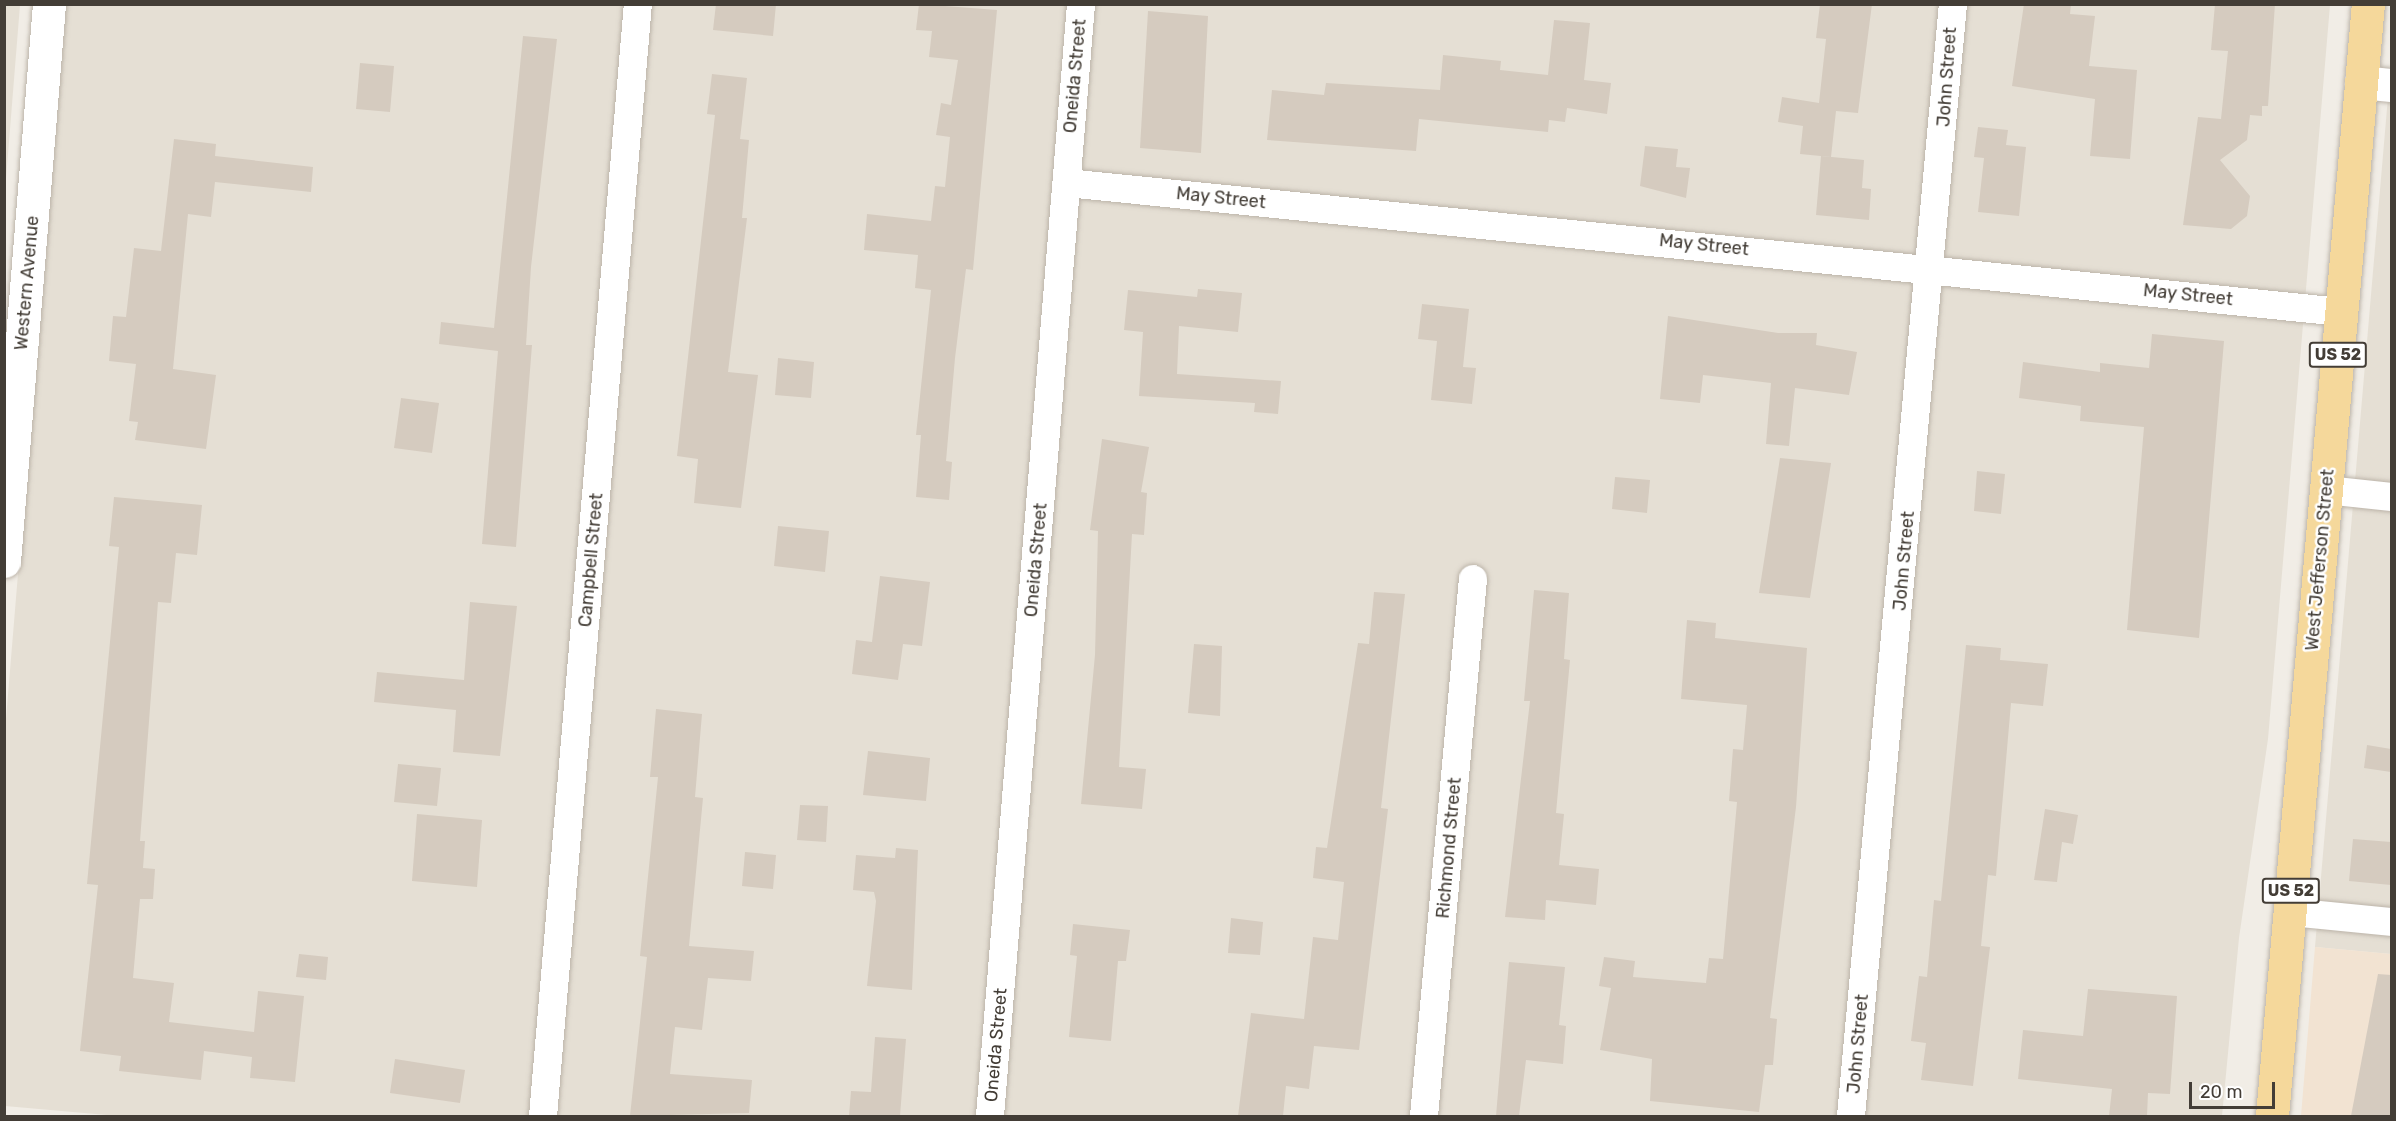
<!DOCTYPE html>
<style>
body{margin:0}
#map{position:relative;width:2396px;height:1121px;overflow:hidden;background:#f1ede6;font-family:Rubik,sans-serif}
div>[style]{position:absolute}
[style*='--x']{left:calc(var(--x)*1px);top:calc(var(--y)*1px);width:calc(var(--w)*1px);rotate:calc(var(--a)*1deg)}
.residential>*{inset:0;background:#e5dfd4}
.commercial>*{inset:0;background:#f2e3d2}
.building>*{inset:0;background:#d5cbbf}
.roads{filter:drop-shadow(0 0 2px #bcb4a9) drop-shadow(0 0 2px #bcb4a9)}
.minor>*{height:28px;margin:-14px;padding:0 14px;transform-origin:14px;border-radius:14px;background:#fff}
.tertiary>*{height:33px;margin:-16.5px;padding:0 16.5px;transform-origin:16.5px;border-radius:16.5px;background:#fff}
.primary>*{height:33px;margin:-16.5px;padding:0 16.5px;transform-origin:16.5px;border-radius:16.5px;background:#f5d89b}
span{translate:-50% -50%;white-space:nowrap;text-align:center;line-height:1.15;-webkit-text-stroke:5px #fff;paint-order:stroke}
.shield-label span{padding:2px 4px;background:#fff;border:2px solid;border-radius:4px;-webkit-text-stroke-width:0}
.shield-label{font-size:16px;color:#433d36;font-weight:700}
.street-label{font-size:18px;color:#433d36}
.frame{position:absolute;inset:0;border:6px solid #433d36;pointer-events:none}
.scale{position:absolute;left:2189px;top:1082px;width:86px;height:27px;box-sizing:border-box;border:3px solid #433d36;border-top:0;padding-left:8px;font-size:18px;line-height:21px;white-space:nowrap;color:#433d36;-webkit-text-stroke:4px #fff;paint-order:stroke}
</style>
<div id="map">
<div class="residential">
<div style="clip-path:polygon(5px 4px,20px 5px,5px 191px,4px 5px)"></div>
<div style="clip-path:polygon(65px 5px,2330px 5px,2268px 739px,2239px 938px,2222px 1116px,118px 1116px,5px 1106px,5px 731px)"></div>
<div style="clip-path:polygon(2391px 62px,2391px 954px,2315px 947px)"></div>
</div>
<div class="commercial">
<div style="clip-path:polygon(2315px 947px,2391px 954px,2391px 1116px,2301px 1116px)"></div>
</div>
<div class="building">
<div style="clip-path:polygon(716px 4px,776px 4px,773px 36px,713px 30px)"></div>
<div style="clip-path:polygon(919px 4px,997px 10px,973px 270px,966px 269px,955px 358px,946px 461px,952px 462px,949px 500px,916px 497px,921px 435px,916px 435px,931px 290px,915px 288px,918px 255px,864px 250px,867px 214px,931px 221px,935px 186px,945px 187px,950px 137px,936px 135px,941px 103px,951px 105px,958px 60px,929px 57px,932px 31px,916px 30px)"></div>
<div style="clip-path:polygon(1820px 4px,1872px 4px,1858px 113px,1836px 111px,1831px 157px,1800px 154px,1803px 126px,1778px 122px,1782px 97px,1819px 103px,1826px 39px,1816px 38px)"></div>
<div style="clip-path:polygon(2024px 4px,2071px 4px,2070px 14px,2095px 16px,2089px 66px,2137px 70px,2130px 159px,2090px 156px,2095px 99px,2012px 86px)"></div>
<div style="clip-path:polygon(2215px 4px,2275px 4px,2268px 106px,2262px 106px,2262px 116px,2250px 115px,2247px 140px,2220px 160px,2250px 196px,2247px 216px,2231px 229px,2183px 225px,2198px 117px,2221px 119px,2228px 51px,2211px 50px)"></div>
<div style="clip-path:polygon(1148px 11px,1208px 16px,1201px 153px,1140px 148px)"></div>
<div style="clip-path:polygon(1554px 20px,1590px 23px,1584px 80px,1611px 83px,1607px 114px,1567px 108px,1565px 122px,1549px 120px,1548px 132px,1419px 119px,1416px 151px,1267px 140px,1272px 90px,1324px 95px,1326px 83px,1440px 90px,1443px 55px,1501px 61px,1500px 70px,1548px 75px)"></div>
<div style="clip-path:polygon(523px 36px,557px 39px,531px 267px,526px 345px,532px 345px,516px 547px,482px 544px,498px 351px,439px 344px,441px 322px,494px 328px)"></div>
<div style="clip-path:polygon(360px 63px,394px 66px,390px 112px,356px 109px)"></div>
<div style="clip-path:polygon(712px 74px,747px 78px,740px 139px,749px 140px,742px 218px,747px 218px,728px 372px,758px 375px,741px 508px,694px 503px,698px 459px,677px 456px,715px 115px,707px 114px)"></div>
<div style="clip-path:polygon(1978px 127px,2008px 130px,2006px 145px,2026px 147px,2019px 216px,1978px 212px,1984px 158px,1974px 157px)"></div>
<div style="clip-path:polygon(174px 139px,216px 144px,215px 156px,313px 167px,311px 192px,215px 182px,211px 217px,188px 214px,173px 369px,216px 375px,206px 449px,135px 440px,138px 422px,129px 421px,136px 364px,109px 361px,113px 316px,126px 317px,134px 248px,161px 251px)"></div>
<div style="clip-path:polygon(1645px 146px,1678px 149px,1676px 167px,1690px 168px,1686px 198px,1640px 186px)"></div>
<div style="clip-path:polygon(1821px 156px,1864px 160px,1862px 188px,1871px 189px,1869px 220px,1816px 215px)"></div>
<div style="clip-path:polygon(1198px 289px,1242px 293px,1238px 332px,1179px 326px,1177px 374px,1281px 381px,1278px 414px,1254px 412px,1255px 403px,1139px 396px,1143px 332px,1124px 330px,1128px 290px,1197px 297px)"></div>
<div style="clip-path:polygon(1422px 304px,1469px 309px,1463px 367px,1476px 368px,1472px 404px,1431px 400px,1437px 341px,1418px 339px)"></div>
<div style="clip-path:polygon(1668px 316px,1778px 333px,1817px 333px,1816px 345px,1857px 352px,1849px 395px,1795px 388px,1789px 446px,1766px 444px,1771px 383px,1703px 375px,1700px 403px,1660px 399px)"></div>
<div style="clip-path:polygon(2152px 334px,2224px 341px,2199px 638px,2127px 630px,2144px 427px,2080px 421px,2081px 406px,2019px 398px,2023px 362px,2100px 372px,2100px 363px,2149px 368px)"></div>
<div style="clip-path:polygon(778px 358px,814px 362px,811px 398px,775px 395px)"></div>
<div style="clip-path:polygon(401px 398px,439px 403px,432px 453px,394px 448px)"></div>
<div style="clip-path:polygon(1102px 439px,1149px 447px,1141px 492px,1147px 493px,1144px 535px,1132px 534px,1119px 767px,1146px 769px,1142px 809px,1081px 804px,1095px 655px,1098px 531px,1090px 530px)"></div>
<div style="clip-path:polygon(1780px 458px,1831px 463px,1810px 598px,1759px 593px)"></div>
<div style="clip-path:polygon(1977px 471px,2005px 474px,2001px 514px,1974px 511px)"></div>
<div style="clip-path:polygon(1615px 477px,1650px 480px,1647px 513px,1612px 509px)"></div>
<div style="clip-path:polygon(114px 497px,202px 505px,197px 555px,176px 553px,171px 603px,158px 602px,140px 841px,145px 841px,143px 868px,155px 869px,153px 899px,140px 899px,133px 978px,174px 983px,169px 1022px,254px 1032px,258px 991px,304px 996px,295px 1082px,250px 1078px,252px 1057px,204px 1051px,201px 1080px,119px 1071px,121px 1056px,80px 1051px,98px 885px,87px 884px,119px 547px,109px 546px)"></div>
<div style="clip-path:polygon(778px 526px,829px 531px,825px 572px,774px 566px)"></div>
<div style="clip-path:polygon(880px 576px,930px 582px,922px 646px,903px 644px,898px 680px,852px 674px,856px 640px,872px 642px)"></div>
<div style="clip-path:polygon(1534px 590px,1569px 593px,1564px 659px,1570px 660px,1556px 813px,1564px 814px,1559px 865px,1599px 869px,1596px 905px,1546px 900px,1545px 920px,1505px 917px,1530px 701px,1524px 701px)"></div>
<div style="clip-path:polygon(1374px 592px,1405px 594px,1381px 808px,1388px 809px,1359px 1050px,1314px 1046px,1309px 1089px,1286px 1086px,1283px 1116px,1238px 1116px,1251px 1013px,1304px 1019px,1313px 937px,1338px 940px,1344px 882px,1313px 878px,1316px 847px,1327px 848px,1358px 643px,1369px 644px)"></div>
<div style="clip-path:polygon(470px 602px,517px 606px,500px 756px,453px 752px,456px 710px,374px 702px,377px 672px,464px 680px)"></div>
<div style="clip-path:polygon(1687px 620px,1716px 623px,1715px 638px,1807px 648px,1796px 807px,1770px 1018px,1777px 1019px,1773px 1065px,1765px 1065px,1759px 1112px,1650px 1101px,1652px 1059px,1600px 1050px,1611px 988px,1599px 986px,1604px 957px,1635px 961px,1633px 977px,1706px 983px,1709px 958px,1723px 959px,1737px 802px,1729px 801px,1733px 749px,1743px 750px,1747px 705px,1681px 699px)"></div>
<div style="clip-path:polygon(1194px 644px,1222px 646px,1220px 716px,1188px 713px)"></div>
<div style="clip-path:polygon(1966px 645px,2001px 648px,2000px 660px,2048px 664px,2043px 706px,2011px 703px,1996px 876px,1988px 875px,1981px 946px,1990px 947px,1973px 1086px,1921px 1080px,1926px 1043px,1911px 1041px,1919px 976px,1927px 977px,1934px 900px,1941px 901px)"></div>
<div style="clip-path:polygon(656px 709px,702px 714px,695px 797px,703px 798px,689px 946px,754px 951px,751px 981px,708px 978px,702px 1030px,675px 1027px,670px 1074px,752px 1080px,749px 1113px,630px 1116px,647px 957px,640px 956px,658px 777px,650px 777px)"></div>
<div style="clip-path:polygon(2367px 745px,2391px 749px,2391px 772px,2364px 768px)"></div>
<div style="clip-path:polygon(868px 751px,930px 758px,926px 801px,863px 795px)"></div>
<div style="clip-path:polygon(398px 764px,441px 768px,437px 806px,394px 802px)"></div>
<div style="clip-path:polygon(800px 805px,828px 806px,826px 842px,797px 840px)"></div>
<div style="clip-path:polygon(2045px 809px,2078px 815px,2073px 844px,2062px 842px,2057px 882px,2034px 880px)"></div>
<div style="clip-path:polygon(417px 814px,482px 820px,477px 887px,412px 881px)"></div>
<div style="clip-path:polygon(2353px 839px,2391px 842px,2391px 885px,2349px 881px)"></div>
<div style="clip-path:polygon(896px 848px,918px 850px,912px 990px,867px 986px,876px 901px,874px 892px,853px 890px,856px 855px,895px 858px)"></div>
<div style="clip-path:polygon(745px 852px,776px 855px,773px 889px,742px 886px)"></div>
<div style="clip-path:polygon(1231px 918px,1263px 922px,1260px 955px,1228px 953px)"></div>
<div style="clip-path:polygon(1073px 924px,1130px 930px,1126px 961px,1118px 961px,1111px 1041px,1069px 1037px,1077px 956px,1070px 955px)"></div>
<div style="clip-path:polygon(299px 954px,328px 957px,326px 980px,296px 977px)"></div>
<div style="clip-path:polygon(1509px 962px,1565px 967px,1559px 1025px,1566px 1026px,1563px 1064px,1526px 1060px,1519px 1116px,1496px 1116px)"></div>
<div style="clip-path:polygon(2378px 974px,2391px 975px,2391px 1116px,2351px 1116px)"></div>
<div style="clip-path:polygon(2088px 989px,2177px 996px,2170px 1094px,2148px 1093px,2147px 1116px,2109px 1116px,2112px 1089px,2018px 1079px,2023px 1030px,2083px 1036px)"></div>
<div style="clip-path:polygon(875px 1037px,906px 1039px,900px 1116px,849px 1116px,851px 1091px,871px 1092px)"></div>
<div style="clip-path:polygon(395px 1059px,465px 1070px,460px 1103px,390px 1093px)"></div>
</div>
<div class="roads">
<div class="minor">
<div style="--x:1067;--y:183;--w:1281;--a:5.78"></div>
<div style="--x:2326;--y:490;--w:66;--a:6.1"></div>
<div style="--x:2290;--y:912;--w:102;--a:5.6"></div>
<div style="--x:543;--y:1116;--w:1116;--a:-85.12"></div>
<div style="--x:990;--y:1116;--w:1116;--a:-85.32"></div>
<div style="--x:1424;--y:1116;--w:539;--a:-84.79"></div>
<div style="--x:1851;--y:1116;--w:1117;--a:-84.76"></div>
</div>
<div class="tertiary">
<div style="--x:2361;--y:82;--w:31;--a:6"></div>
<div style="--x:4;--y:561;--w:559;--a:-85.38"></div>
</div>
<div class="primary">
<div style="--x:2272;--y:1116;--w:1116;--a:-85.07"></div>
</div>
</div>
<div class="shield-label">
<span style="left:2338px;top:355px">US 52</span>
<span style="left:2291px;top:891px">US 52</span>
</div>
<div class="street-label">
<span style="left:1075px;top:76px;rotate:-85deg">Oneida Street</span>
<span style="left:1947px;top:77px;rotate:-86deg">John Street</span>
<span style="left:1221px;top:198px;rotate:6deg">May Street</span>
<span style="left:1704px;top:245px;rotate:6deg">May Street</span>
<span style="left:27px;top:283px;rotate:-85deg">Western Avenue</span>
<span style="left:2188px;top:295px;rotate:6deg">May Street</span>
<span style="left:591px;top:560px;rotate:-85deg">Campbell Street</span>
<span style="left:1036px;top:560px;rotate:-85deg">Oneida Street</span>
<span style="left:2320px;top:560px;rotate:-85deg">West Jefferson Street</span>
<span style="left:1904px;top:561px;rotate:-85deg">John Street</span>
<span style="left:1449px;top:848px;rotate:-85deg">Richmond Street</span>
<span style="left:1858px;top:1044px;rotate:-85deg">John Street</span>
<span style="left:996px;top:1045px;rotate:-85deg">Oneida Street</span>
</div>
<div class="frame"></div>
<div class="scale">20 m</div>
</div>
